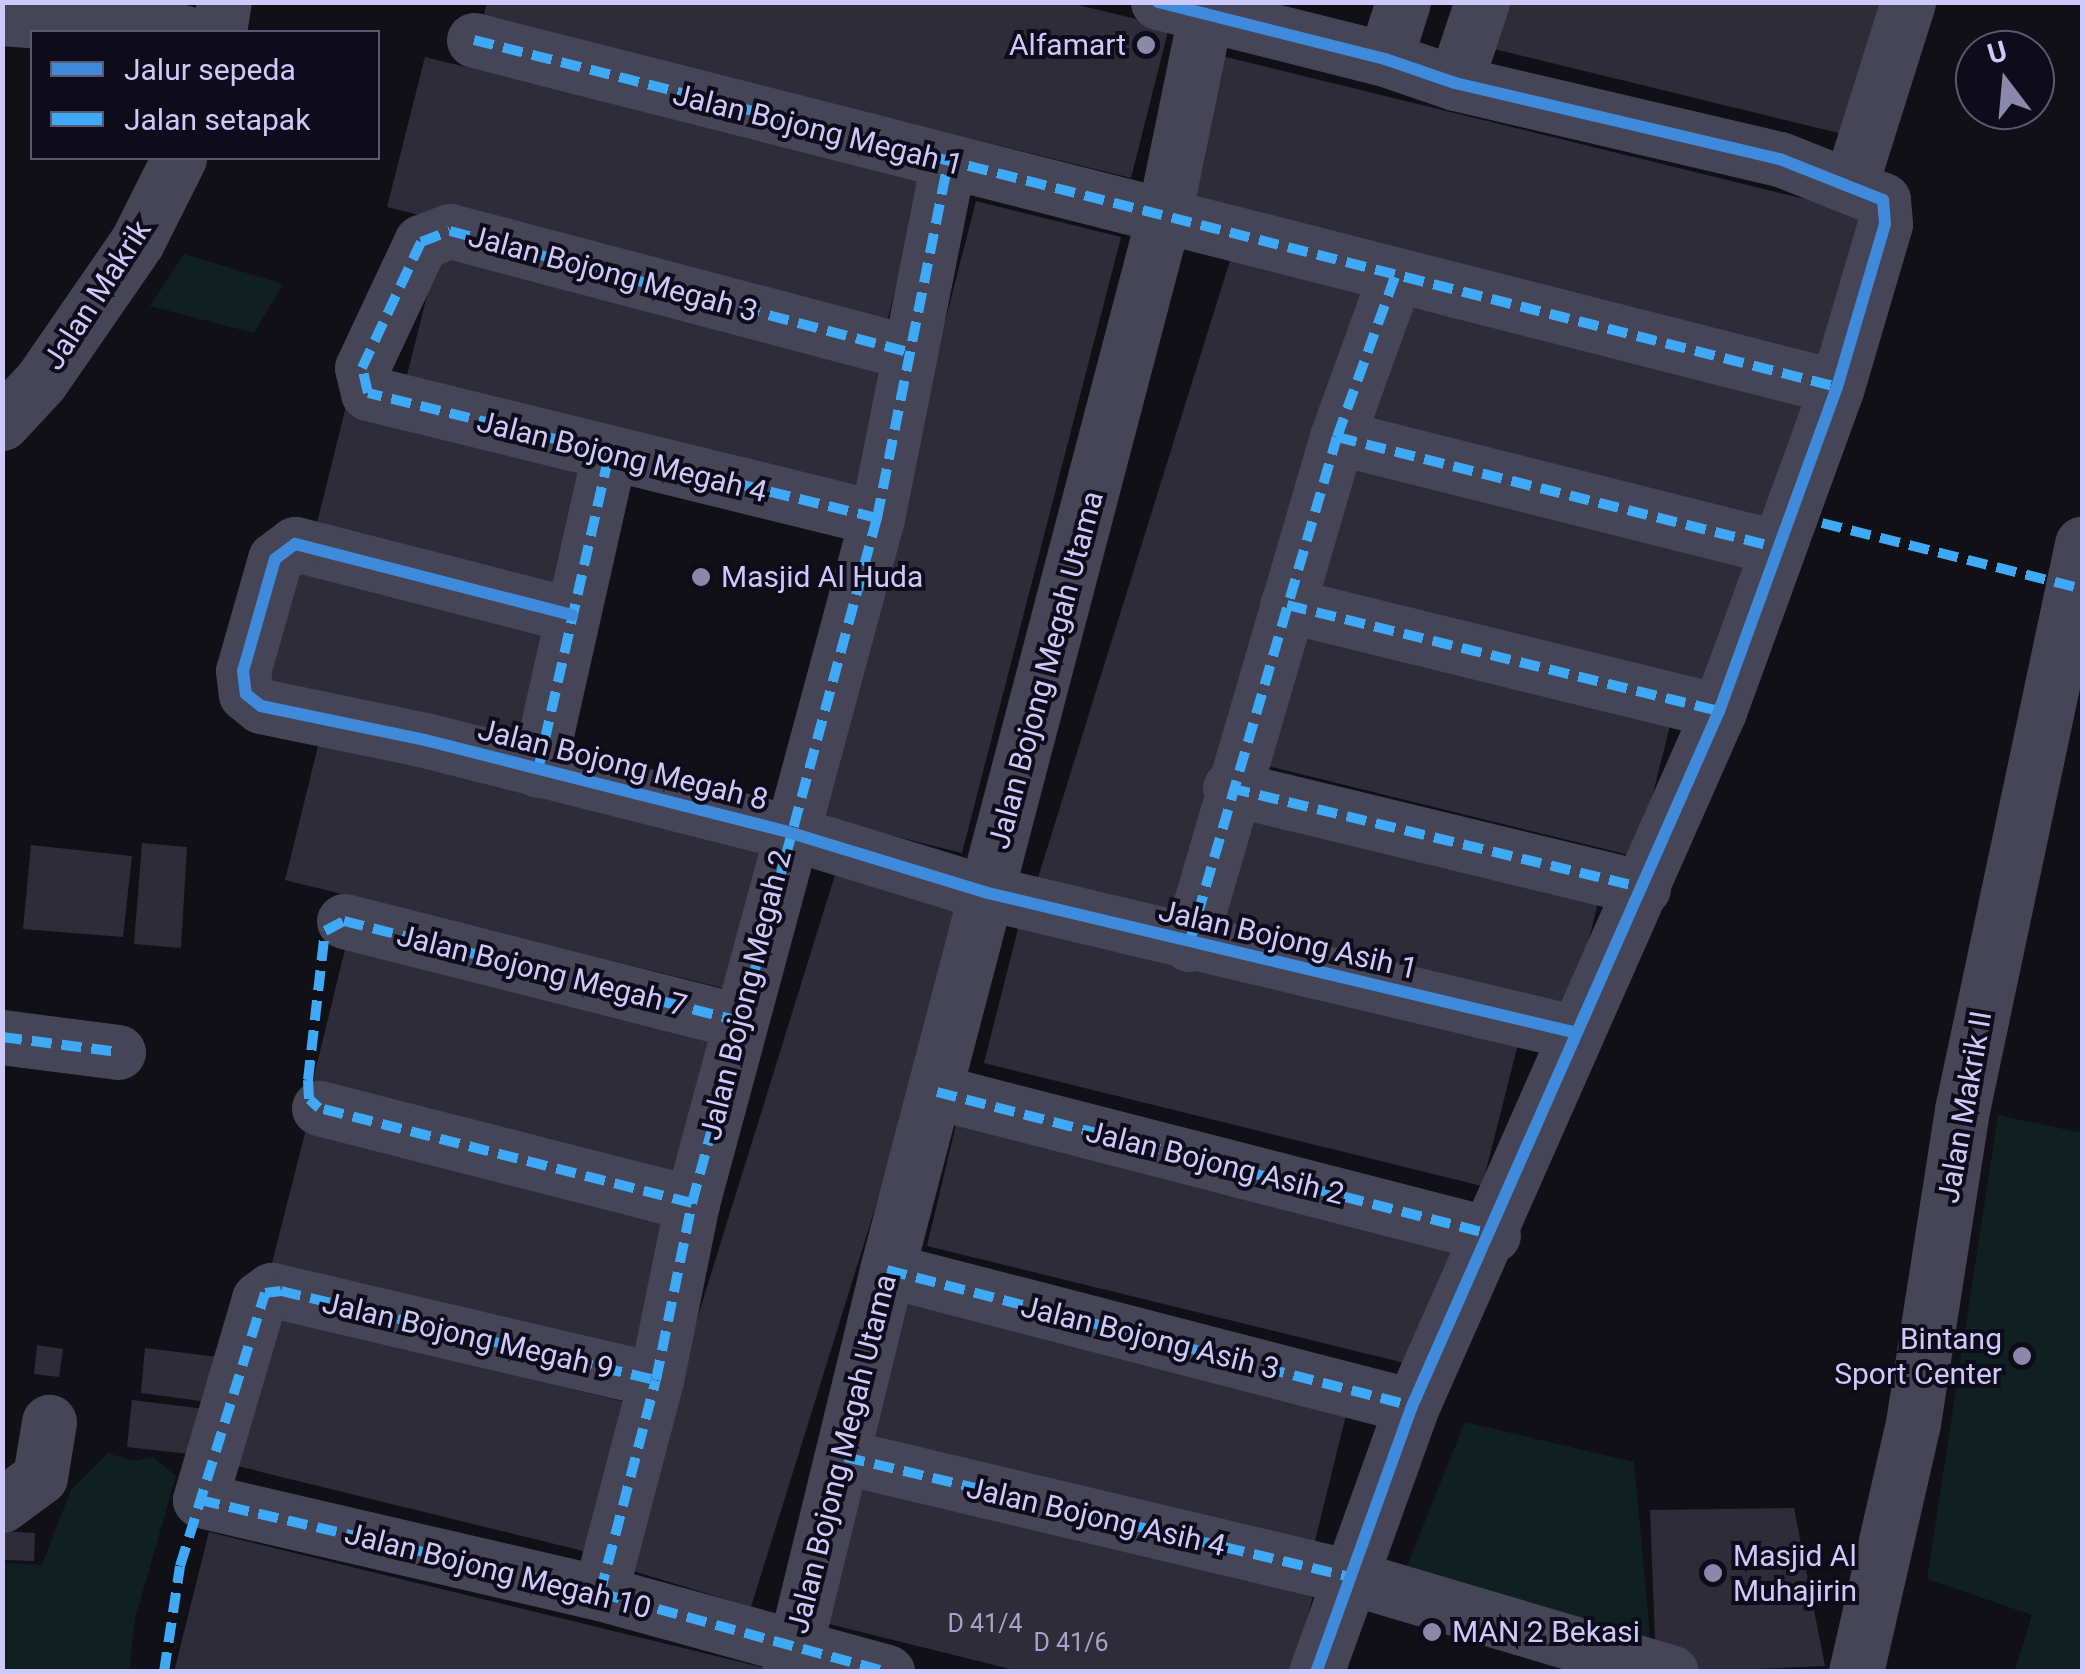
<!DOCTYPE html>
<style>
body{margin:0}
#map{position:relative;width:2085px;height:1674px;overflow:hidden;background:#101016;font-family:Roboto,sans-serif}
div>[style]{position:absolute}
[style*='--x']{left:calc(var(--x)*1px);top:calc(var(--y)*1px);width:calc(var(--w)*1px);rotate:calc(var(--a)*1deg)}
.green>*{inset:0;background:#102020}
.building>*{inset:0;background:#2e2c39}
.minor>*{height:55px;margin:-27.5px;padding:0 27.5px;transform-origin:27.5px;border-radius:27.5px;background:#454557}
.quiet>*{height:10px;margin-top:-5px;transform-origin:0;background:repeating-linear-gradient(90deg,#3fa9f5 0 20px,transparent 0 30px)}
.cycleway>*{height:12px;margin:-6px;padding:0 6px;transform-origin:6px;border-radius:6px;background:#408adc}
.dots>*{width:28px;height:28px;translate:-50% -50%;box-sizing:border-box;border:5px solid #0e0c1a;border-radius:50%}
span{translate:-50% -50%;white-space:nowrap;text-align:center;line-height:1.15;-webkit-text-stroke:8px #0e0c1a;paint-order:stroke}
.number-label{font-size:25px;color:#a6a2ca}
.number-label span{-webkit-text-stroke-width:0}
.poi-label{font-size:30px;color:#cec9fa}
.right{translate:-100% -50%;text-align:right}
.left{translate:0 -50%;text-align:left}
.street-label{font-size:30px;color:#cec9fa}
.frame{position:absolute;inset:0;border:5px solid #cec9fa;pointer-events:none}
.legend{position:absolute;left:30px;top:30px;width:350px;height:130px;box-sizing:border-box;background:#0e0c1a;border:2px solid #5b5874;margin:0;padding:12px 18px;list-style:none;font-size:30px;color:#cec9fa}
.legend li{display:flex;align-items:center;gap:20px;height:50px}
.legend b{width:50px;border:2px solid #5b5874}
.north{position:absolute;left:1955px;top:30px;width:100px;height:100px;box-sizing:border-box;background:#0e0c1a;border:2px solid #5b5874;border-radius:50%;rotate:344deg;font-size:28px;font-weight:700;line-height:40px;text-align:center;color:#cec9fa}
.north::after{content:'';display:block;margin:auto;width:35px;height:45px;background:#8c88aa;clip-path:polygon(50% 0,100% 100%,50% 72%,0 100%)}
</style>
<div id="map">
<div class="green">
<div style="clip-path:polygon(184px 254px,283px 284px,254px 333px,150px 306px)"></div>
<div style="clip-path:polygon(1998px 1115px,2082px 1133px,2082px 1671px,2015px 1671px,2032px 1615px,1927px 1579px)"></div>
<div style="clip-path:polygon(1465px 1422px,1634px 1462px,1651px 1647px,1405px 1571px)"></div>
<div style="clip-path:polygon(108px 1453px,133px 1461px,153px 1457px,176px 1476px,135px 1619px,129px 1671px,3px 1671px,3px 1563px,42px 1565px,71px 1490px)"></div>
</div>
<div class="building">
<div style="clip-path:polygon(487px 2px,1066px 2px,1169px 27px,1131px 178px,483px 18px)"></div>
<div style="clip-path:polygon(1505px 2px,1897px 2px,1863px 139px,1494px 49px)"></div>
<div style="clip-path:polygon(1222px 56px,1870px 215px,1832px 365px,1185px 207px)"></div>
<div style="clip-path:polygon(425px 57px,923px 179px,885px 330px,387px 207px)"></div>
<div style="clip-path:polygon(976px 201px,1121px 237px,962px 853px,818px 817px)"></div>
<div style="clip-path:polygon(440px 244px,890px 355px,852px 505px,402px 395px)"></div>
<div style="clip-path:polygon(1232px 254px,1363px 294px,1169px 921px,1037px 881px)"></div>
<div style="clip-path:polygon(1400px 288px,1811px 389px,1774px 539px,1362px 438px)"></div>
<div style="clip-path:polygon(348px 398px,597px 460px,560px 604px,312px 543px)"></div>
<div style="clip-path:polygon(1346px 454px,1757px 555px,1719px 705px,1308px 604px)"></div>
<div style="clip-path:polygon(292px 553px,561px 619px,529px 745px,260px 679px)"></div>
<div style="clip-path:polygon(1306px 616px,1675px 706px,1637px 857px,1268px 766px)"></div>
<div style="clip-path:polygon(322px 730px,773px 841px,735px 991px,285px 880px)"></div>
<div style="clip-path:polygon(1233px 796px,1602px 886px,1570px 1017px,1201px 926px)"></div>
<div style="clip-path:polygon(142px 843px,187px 847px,181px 948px,134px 944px)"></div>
<div style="clip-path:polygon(31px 845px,132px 856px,123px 937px,23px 929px)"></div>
<div style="clip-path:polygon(839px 862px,970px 903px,751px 1607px,620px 1567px)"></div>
<div style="clip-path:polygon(1022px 913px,1520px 1036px,1482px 1186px,984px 1063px)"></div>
<div style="clip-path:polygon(349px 933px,718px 1024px,681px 1174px,312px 1084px)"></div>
<div style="clip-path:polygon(958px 1116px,1456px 1238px,1425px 1368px,927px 1246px)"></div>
<div style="clip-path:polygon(308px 1121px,677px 1212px,639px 1362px,270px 1271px)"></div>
<div style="clip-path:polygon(896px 1295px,1348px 1407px,1311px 1557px,858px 1446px)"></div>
<div style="clip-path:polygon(263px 1313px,633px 1404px,595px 1554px,225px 1463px)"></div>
<div style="clip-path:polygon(37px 1345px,63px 1349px,59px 1377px,34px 1374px)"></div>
<div style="clip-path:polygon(145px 1348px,225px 1358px,215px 1403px,141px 1393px)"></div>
<div style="clip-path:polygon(132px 1400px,213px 1410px,207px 1456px,127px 1447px)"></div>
<div style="clip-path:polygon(863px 1473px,1316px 1584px,1294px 1672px,1022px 1672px,825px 1623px)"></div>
<div style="clip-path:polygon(1794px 1508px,1825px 1666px,1684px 1672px,1655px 1639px,1650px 1510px)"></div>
<div style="clip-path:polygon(2px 1531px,35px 1533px,34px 1561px,2px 1560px)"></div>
<div style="clip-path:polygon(209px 1532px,773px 1670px,773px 1672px,174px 1672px)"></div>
</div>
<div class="minor">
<div style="--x:1158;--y:2;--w:234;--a:14.1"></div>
<div style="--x:1385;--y:59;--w:74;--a:18.9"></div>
<div style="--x:1455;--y:83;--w:334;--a:13.2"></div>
<div style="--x:1780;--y:159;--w:111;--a:21.7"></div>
<div style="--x:1883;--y:200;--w:24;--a:85"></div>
<div style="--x:1885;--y:224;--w:170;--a:106.4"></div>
<div style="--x:1837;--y:387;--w:345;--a:110"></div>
<div style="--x:1719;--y:711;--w:760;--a:113.83"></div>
<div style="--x:1412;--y:1406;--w:283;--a:109.8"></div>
<div style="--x:2;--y:18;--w:181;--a:4.4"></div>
<div style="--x:219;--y:32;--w:30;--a:-81"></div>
<div style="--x:474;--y:40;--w:1406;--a:14.28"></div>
<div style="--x:1385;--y:59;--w:60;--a:-72.5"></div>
<div style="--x:1455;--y:83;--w:85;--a:-71.6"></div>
<div style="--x:1851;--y:183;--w:190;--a:-72.5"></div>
<div style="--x:2;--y:423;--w:57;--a:-47.1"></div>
<div style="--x:41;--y:381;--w:169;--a:-55.4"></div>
<div style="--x:137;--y:242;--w:94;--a:-63.4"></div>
<div style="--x:1337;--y:437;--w:451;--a:14.1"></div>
<div style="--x:877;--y:518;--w:524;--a:-166.2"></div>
<div style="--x:368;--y:393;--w:26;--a:-103"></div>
<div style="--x:362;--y:368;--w:139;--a:-64.9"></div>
<div style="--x:421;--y:242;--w:31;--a:-21"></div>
<div style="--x:450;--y:231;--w:475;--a:14.8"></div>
<div style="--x:1287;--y:605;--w:445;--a:13.8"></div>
<div style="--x:572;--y:615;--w:286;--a:-165.6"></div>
<div style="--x:295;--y:544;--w:25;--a:143"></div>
<div style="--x:275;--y:559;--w:116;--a:105.9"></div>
<div style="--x:243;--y:671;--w:23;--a:83"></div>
<div style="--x:246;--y:694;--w:19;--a:39"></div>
<div style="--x:261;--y:706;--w:167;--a:11.7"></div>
<div style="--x:425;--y:740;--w:374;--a:14.2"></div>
<div style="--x:788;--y:832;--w:209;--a:17"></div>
<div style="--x:988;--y:893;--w:605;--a:13.37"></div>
<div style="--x:538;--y:770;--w:322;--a:-77.3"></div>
<div style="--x:1230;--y:788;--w:425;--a:13.6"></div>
<div style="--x:344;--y:921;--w:408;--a:14.2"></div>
<div style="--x:1189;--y:944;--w:528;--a:-73.73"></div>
<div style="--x:1337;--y:437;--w:170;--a:-70.1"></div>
<div style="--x:2;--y:1037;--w:117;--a:7.4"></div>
<div style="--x:937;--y:1092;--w:574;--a:14.42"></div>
<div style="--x:319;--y:1108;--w:385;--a:14.3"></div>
<div style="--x:887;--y:1270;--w:542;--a:14.52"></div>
<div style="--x:656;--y:1380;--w:395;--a:-166.8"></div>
<div style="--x:271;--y:1290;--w:15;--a:143"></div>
<div style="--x:259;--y:1299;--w:209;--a:106.4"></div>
<div style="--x:200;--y:1500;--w:411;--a:13.1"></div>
<div style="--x:600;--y:1593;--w:298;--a:15.4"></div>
<div style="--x:845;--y:1457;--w:515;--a:13.36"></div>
<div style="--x:1346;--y:1576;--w:339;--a:16.5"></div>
<div style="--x:2;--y:1505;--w:47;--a:-36.4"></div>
<div style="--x:40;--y:1477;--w:56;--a:-80.7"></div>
<div style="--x:600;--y:1593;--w:220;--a:-75.3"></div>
<div style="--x:656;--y:1380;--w:181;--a:-78.5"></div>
<div style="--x:692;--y:1203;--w:710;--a:-74.89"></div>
<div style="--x:877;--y:518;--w:361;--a:-78.7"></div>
<div style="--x:789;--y:1672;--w:414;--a:-76.3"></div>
<div style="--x:887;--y:1270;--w:1095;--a:-75.29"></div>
<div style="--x:1165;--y:211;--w:199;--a:-78.4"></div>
<div style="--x:1856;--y:1672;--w:255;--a:-77.1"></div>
<div style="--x:1913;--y:1423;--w:317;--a:-81.1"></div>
<div style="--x:1962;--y:1110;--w:579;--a:-78.03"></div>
</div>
<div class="quiet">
<div style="--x:474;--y:40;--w:1406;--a:14.28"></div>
<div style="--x:1337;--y:437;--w:451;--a:14.1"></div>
<div style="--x:877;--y:518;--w:524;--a:-166.2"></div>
<div style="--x:368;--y:393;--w:26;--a:-103"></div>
<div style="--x:362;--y:368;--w:139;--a:-64.9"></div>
<div style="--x:421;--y:242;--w:31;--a:-21"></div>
<div style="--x:450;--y:231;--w:475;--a:14.8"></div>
<div style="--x:1822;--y:523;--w:261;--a:14.2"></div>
<div style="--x:1287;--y:605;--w:445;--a:13.8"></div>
<div style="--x:538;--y:770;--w:322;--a:-77.3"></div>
<div style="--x:1230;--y:788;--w:425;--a:13.6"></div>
<div style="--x:1189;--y:944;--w:528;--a:-73.73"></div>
<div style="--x:1337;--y:437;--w:170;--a:-70.1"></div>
<div style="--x:2;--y:1037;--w:117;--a:7.4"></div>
<div style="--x:937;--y:1092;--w:574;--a:14.42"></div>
<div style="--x:692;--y:1203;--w:385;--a:-165.7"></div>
<div style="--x:319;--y:1108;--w:13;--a:-138"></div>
<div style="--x:309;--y:1099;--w:19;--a:-93"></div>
<div style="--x:308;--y:1080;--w:150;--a:-83.5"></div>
<div style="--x:325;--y:931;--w:21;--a:-28"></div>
<div style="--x:344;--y:921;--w:408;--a:14.2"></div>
<div style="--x:887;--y:1270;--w:542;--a:14.52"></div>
<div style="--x:845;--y:1457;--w:515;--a:13.36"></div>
<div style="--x:200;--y:1500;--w:411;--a:13.1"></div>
<div style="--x:600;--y:1593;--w:298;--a:15.4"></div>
<div style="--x:600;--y:1593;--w:220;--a:-75.3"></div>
<div style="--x:656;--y:1380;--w:181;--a:-78.5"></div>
<div style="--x:692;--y:1203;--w:710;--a:-74.89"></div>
<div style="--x:877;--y:518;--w:361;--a:-78.7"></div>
<div style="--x:164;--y:1672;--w:107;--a:-81.4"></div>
<div style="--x:180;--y:1566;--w:286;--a:-72.7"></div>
<div style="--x:265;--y:1293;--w:16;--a:-7"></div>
<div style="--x:281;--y:1291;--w:385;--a:13.4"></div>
</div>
<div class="cycleway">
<div style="--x:1158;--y:2;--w:234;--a:14.1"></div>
<div style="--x:1385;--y:59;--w:74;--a:18.9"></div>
<div style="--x:1455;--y:83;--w:334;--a:13.2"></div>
<div style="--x:1780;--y:159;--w:111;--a:21.7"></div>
<div style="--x:1883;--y:200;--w:24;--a:85"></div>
<div style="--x:1885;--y:224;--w:170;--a:106.4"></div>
<div style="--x:1837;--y:387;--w:345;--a:110"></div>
<div style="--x:1719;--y:711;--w:760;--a:113.83"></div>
<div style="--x:1412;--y:1406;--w:283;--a:109.8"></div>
<div style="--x:572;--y:615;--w:286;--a:-165.6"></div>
<div style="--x:295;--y:544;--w:25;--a:143"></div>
<div style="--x:275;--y:559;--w:116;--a:105.9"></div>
<div style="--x:243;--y:671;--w:23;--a:83"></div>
<div style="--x:246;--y:694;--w:19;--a:39"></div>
<div style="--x:261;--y:706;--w:167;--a:11.7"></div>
<div style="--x:425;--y:740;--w:374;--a:14.2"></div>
<div style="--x:788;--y:832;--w:209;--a:17"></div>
<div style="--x:988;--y:893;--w:605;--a:13.37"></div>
</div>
<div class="dots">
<div style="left:1146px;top:45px;background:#8c88aa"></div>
<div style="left:701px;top:577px;background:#8c88aa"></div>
<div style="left:2022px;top:1356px;background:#8c88aa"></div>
<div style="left:1713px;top:1573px;background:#8c88aa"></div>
<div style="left:1432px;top:1632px;background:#8c88aa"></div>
</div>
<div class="number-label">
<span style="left:985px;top:1624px">D 41/4</span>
<span style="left:1071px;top:1643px">D 41/6</span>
</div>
<div class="poi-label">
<span class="right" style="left:1126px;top:45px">Alfamart</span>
<span class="left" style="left:721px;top:577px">Masjid Al Huda</span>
<span class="right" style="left:2002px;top:1356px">Bintang<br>Sport Center</span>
<span class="left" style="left:1733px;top:1573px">Masjid Al<br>Muhajirin</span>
<span class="left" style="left:1452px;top:1632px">MAN 2 Bekasi</span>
</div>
<div class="street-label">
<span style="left:818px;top:130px;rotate:14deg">Jalan Bojong Megah 1</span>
<span style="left:613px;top:274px;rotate:15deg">Jalan Bojong Megah 3</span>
<span style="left:97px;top:295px;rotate:-57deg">Jalan Makrik</span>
<span style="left:622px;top:457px;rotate:14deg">Jalan Bojong Megah 4</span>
<span style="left:1046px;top:670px;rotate:-75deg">Jalan Bojong Megah Utama</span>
<span style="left:623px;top:765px;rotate:14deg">Jalan Bojong Megah 8</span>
<span style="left:1288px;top:940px;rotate:13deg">Jalan Bojong Asih 1</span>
<span style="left:542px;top:971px;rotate:14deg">Jalan Bojong Megah 7</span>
<span style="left:746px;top:995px;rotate:-76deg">Jalan Bojong Megah 2</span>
<span style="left:1965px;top:1107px;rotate:-80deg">Jalan Makrik II</span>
<span style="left:1215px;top:1163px;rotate:14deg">Jalan Bojong Asih 2</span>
<span style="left:468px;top:1336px;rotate:13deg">Jalan Bojong Megah 9</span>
<span style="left:1150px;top:1338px;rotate:14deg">Jalan Bojong Asih 3</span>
<span style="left:842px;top:1454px;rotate:-76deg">Jalan Bojong Megah Utama</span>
<span style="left:1096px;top:1517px;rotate:13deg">Jalan Bojong Asih 4</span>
<span style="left:498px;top:1571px;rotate:14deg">Jalan Bojong Megah 10</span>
</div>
<div class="frame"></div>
<ul class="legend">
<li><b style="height:12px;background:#408adc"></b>Jalur sepeda</li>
<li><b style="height:12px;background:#3fa9f5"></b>Jalan setapak</li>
</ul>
<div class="north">U</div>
</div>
